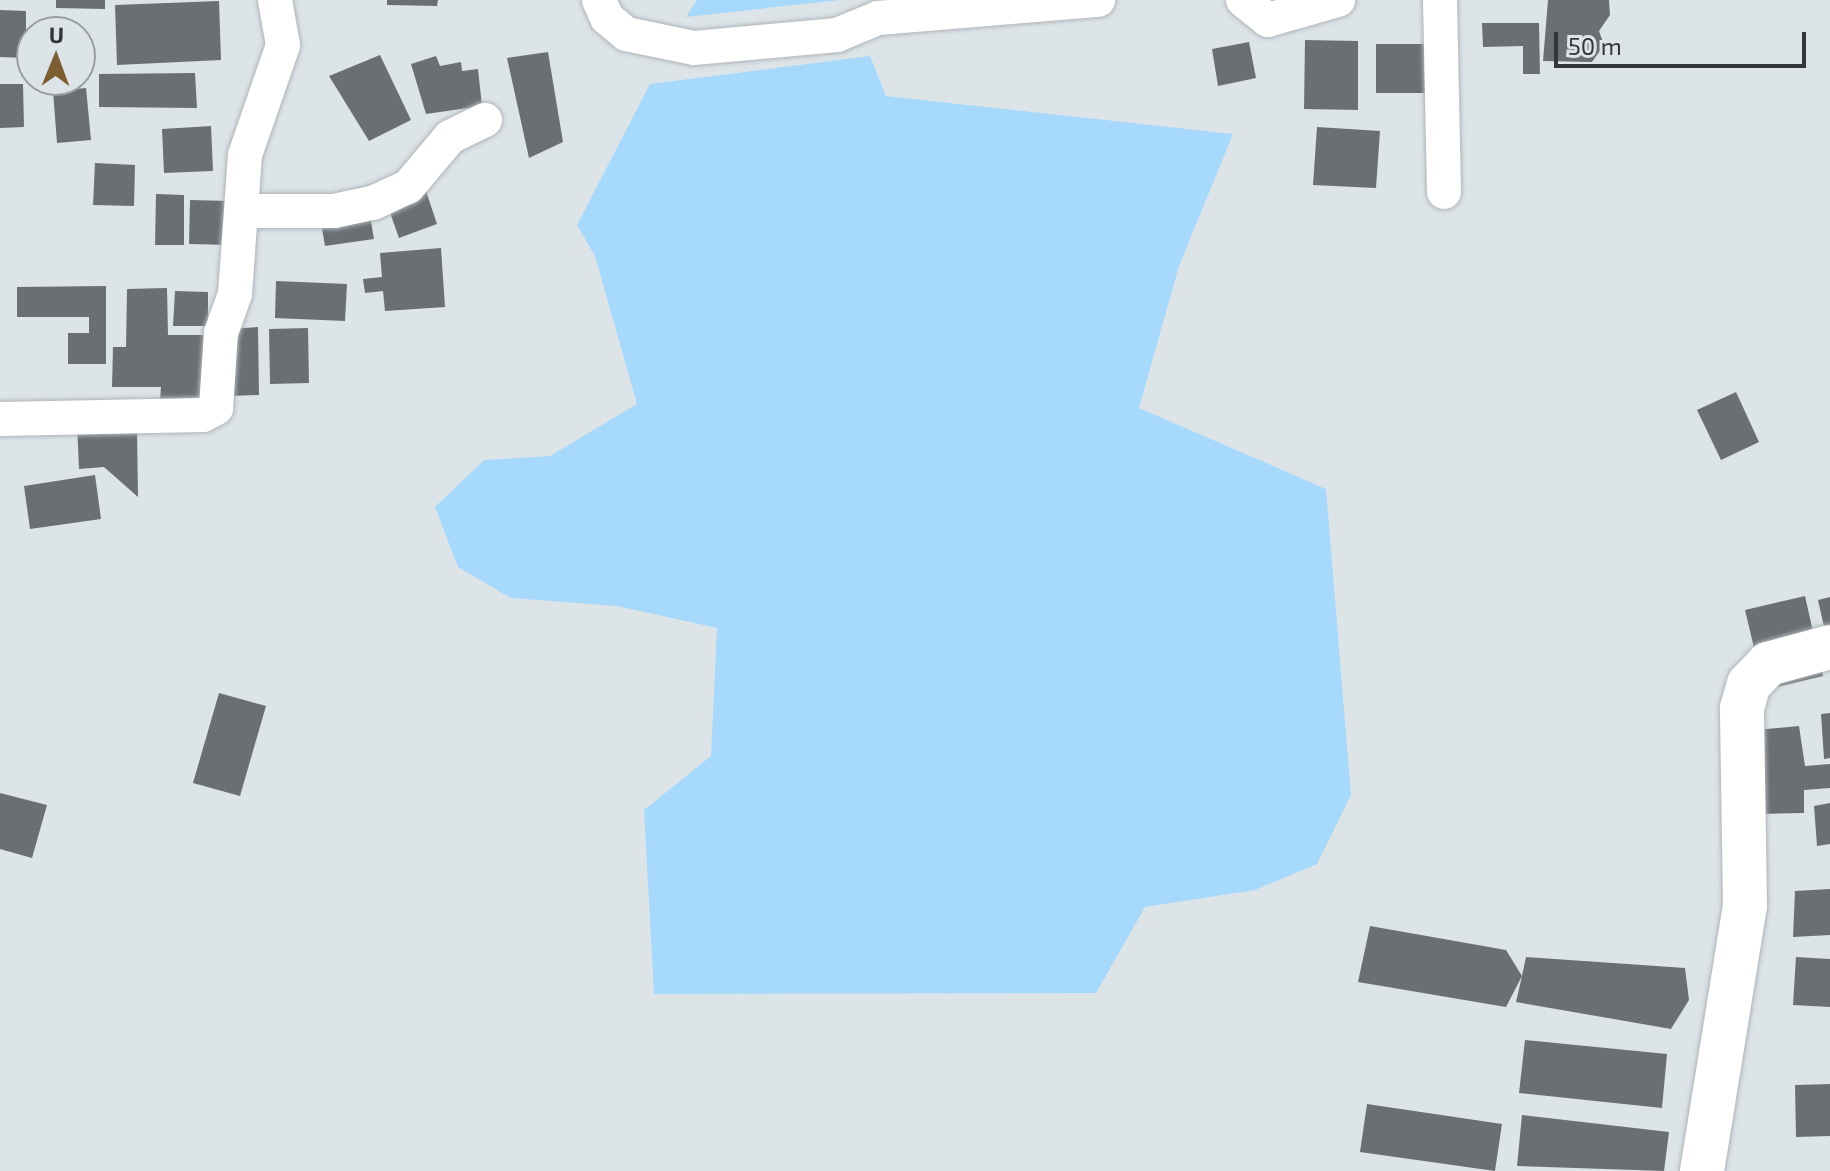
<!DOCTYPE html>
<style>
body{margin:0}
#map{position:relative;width:1830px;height:1171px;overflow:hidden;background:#dde4e8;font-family:"Exo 2",sans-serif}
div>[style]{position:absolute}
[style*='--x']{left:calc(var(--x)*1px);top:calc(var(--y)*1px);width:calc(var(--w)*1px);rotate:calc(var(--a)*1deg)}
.green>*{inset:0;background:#a6d9fb}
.building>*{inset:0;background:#6a6f73}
.roads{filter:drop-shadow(0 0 2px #afb5b9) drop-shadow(0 0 2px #afb5b9)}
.minor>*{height:34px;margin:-17px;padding:0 17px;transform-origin:17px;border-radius:17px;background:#fff}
.tertiary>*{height:44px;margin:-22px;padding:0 22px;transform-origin:22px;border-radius:22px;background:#fff}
span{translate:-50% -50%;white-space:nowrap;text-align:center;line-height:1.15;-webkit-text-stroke:8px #dde4e8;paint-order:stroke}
.north{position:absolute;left:16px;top:16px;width:80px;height:80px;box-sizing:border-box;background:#dde4e8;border:2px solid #999ea1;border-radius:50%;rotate:1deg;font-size:22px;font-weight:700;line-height:32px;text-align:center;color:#333637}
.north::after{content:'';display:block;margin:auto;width:28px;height:36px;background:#7c5e32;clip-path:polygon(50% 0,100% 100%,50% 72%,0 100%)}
.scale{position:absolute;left:1554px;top:32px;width:252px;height:36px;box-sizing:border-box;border:4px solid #333637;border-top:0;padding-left:10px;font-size:24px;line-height:28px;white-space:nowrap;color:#333637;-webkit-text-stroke:6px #dde4e8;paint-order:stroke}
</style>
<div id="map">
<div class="green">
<div style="clip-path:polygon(697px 0,840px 0,686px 17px)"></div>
<div style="clip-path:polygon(870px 56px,886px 96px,1233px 134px,1179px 266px,1139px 408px,1326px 489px,1351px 795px,1317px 864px,1255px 890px,1145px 907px,1096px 993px,654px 994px,644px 810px,711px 756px,717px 628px,617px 606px,511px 598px,458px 567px,435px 507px,484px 460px,550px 456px,637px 404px,595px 256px,577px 225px,650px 84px)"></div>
</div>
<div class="building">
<div style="clip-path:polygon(56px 0,105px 0,105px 9px,56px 8px)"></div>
<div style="clip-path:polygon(387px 0,438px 0,437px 6px,387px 5px)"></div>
<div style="clip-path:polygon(1548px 0,1609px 0,1610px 15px,1599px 31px,1604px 45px,1592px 62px,1543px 61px)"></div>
<div style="clip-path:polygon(219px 1px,221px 60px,117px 65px,115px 5px)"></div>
<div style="clip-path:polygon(0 10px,26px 11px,26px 58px,0 57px)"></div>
<div style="clip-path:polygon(1482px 23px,1539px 23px,1540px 74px,1523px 74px,1523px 46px,1483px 47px)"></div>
<div style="clip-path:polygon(1305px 40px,1358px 41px,1358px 110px,1304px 109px)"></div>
<div style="clip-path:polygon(1249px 42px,1256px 78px,1218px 86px,1212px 49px)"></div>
<div style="clip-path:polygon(1376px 44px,1424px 44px,1425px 93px,1376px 93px)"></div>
<div style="clip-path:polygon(548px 52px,563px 142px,529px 158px,507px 58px)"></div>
<div style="clip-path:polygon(380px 55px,411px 120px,369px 141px,329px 76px)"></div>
<div style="clip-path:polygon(436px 56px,440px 66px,461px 62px,462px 71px,478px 69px,482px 106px,426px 114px,411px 64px)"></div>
<div style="clip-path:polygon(195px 73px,197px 108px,99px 107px,99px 74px)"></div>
<div style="clip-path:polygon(0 84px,23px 84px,24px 127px,0 128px)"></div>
<div style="clip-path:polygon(86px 88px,91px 140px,57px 143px,53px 91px)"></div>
<div style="clip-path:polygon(211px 126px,213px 171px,164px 173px,162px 129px)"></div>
<div style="clip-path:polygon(1317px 127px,1380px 131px,1376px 188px,1313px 185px)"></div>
<div style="clip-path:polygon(95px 163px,135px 165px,134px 206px,93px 205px)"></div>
<div style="clip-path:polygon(426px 191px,437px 224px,399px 238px,387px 204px)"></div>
<div style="clip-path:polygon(156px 194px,184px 195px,184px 245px,155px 245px)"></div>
<div style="clip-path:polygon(190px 200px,231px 201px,230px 245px,189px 244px)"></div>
<div style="clip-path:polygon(369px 210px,374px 239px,325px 246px,320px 217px)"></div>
<div style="clip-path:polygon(441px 248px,445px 307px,385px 311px,383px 291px,365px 293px,363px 279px,382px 277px,380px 253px)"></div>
<div style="clip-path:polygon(276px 281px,347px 284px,345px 321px,275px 318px)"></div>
<div style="clip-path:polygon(106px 286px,106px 364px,68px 364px,68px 333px,89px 333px,89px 317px,17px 317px,17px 287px)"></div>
<div style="clip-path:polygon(167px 288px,168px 335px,206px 335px,208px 397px,160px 400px,161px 387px,112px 387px,113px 347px,126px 347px,127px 289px)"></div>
<div style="clip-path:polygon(175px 291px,208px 292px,208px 326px,173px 326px)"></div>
<div style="clip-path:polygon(258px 327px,259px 395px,228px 396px,227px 329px)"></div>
<div style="clip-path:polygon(308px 328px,309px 383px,270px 384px,269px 329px)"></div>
<div style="clip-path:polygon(1736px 392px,1759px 442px,1721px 460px,1697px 410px)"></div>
<div style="clip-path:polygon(77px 424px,137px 427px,138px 497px,104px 467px,79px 469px)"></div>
<div style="clip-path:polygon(95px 475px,101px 519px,30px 529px,24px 486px)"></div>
<div style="clip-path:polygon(1805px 596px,1823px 676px,1764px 690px,1745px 610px)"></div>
<div style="clip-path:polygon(1830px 597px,1830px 649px,1829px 649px,1818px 600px)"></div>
<div style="clip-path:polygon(219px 693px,266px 706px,240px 796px,193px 783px)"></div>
<div style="clip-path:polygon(1830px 713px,1830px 758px,1824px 759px,1821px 714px)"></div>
<div style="clip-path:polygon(1799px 726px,1805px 766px,1830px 764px,1830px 788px,1804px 790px,1804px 813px,1759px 814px,1756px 730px)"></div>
<div style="clip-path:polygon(0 793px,47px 805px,32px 858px,0 849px)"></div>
<div style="clip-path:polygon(1830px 803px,1830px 844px,1817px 846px,1814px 806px)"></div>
<div style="clip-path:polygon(1830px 889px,1830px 935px,1793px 937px,1795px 891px)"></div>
<div style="clip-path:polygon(1370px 926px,1506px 950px,1522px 976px,1526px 957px,1685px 968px,1689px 1000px,1671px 1029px,1516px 1002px,1522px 976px,1506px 1007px,1358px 982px)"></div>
<div style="clip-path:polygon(1796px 957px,1830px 959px,1830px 1007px,1793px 1005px)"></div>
<div style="clip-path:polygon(1525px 1040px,1667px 1054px,1662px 1108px,1519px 1093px)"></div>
<div style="clip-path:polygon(1830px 1084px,1830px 1136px,1796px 1137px,1795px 1085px)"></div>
<div style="clip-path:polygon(1367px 1104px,1502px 1124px,1495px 1171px,1360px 1152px)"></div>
<div style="clip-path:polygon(1522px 1115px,1669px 1132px,1664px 1171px,1517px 1166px)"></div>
</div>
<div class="roads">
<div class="minor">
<div style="--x:599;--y:0;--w:20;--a:66"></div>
<div style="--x:607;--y:18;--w:25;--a:40"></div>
<div style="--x:626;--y:34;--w:69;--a:11.6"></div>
<div style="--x:694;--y:48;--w:144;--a:-5.2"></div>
<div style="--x:837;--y:35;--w:44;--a:-22.5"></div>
<div style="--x:878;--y:18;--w:221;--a:-4.7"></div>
<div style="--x:1243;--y:0;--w:32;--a:39"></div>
<div style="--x:1268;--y:20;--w:73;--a:-15.9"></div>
<div style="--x:1440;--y:0;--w:192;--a:88.8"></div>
<div style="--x:242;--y:211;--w:92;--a:0"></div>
<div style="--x:334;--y:211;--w:40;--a:-12"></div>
<div style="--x:373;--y:203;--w:38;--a:-25"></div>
<div style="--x:408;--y:187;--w:65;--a:-50"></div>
<div style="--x:450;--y:137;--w:39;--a:-26"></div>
<div style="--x:0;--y:419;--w:203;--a:-1.1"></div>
<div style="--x:203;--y:415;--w:15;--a:-28"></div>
<div style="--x:216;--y:408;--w:75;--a:-86.2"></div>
<div style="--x:221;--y:333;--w:41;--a:-70.3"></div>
<div style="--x:235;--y:294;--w:139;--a:-85.9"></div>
<div style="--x:245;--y:155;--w:116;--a:-70.9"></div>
<div style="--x:283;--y:45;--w:46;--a:-100.1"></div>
</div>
<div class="tertiary">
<div style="--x:1702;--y:1171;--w:269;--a:-80.8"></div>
<div style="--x:1745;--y:905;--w:197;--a:-90.9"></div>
<div style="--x:1742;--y:708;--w:25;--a:-74"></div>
<div style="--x:1749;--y:684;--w:28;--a:-46"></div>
<div style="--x:1768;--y:664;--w:64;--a:-15.3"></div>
</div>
</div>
<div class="north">U</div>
<div class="scale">50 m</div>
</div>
